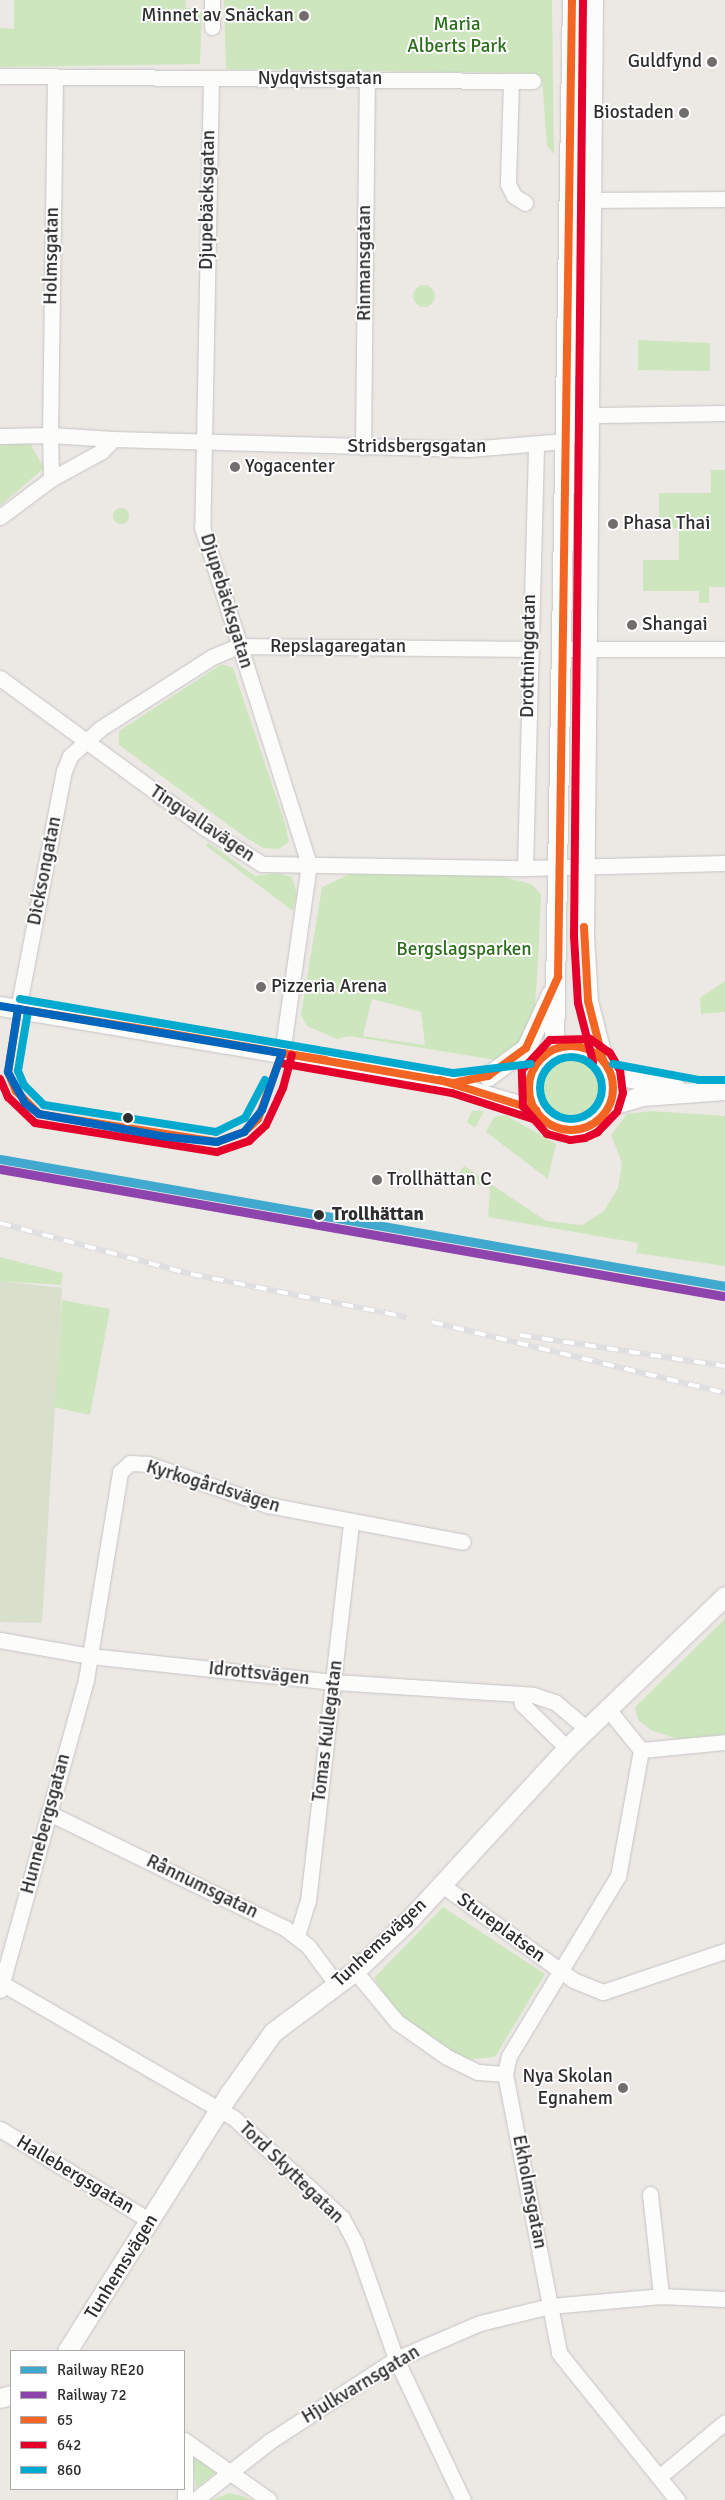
<!DOCTYPE html>
<meta charset="utf-8">
<style>
body{margin:0}
#map{position:relative;width:725px;height:2500px;overflow:hidden;background:#ece8e4;font-family:Signika,sans-serif}
div>[style]{position:absolute}
[style*='--x']{left:calc(var(--x)*1px);top:calc(var(--y)*1px);width:calc(var(--w)*1px);rotate:calc(var(--a)*1deg)}
.green>*{inset:0;background:#cee6be}
.round{border-radius:50%}
.cemetery>*{inset:0;background:#d8e0cc}
.roads{filter:drop-shadow(0 0 1px #c5c4c5) drop-shadow(0 0 1px #c5c4c5)}
.minor>*{height:15px;margin:-7.5px;padding:0 7.5px;transform-origin:7.5px;border-radius:7.5px;background:#fcfcfb}
.tertiary>*{height:19px;margin:-9.5px;padding:0 9.5px;transform-origin:9.5px;border-radius:9.5px;background:#fcfcfb}
.tertiary>.ring{margin:-9.5px;padding:0;box-sizing:content-box;background:none;border:19px solid #fcfcfb;border-radius:50%}
.rail>*{height:5.5px;margin-top:-2.75px;transform-origin:0;background:repeating-linear-gradient(90deg,#fff 0 11px,#dfdfe1 0 22px);box-sizing:border-box;border-block:1px solid #dfdfe1}
.bus-1>*{height:8px;margin:-4px;padding:0 4px;transform-origin:4px;border-radius:4px;background:#f26522}
.bus-1>.ring{margin:-4px;padding:0;box-sizing:content-box;background:none;border:8px solid #f26522;border-radius:50%}
.bus-2>*{height:8px;margin:-4px;padding:0 4px;transform-origin:4px;border-radius:4px;background:#e4002b}
.bus-3>*{height:8px;margin:-4px;padding:0 4px;transform-origin:4px;border-radius:4px;background:#00a9ce}
.bus-3>.ring{margin:-4px;padding:0;box-sizing:content-box;background:none;border:8px solid #00a9ce;border-radius:50%}
.bus-4>*{height:8px;margin:-4px;padding:0 4px;transform-origin:4px;border-radius:4px;background:#0065bd}
.rail-1>*{height:9px;margin:-4.5px;padding:0 4.5px;transform-origin:4.5px;border-radius:4.5px;background:#40a9cd}
.rail-2>*{height:9px;margin:-4.5px;padding:0 4.5px;transform-origin:4.5px;border-radius:4.5px;background:#8e44ad}
.dots>*{width:14px;height:14px;translate:-50% -50%;box-sizing:border-box;border:2px solid #fff;border-radius:50%}
span{translate:-50% -50%;white-space:nowrap;text-align:center;line-height:1.15;-webkit-text-stroke:4px #fff;paint-order:stroke}
.poi-label{font-size:19px;color:#2e2e2e}
.right{translate:-100% -50%;text-align:right}
.left{translate:0 -50%;text-align:left}
.park-label{font-size:19px;color:#2c6e1b}
.street-label{font-size:19px;color:#2e2e2e}
.stop-label{font-size:19px;color:#2e2e2e;font-weight:700}
.legend{position:absolute;left:10px;top:2350px;width:175px;height:140px;box-sizing:border-box;background:#fff;border:1px solid #ababab;margin:0;padding:6px 9px;list-style:none;font-size:15px;color:#2e2e2e}
.legend li{display:flex;align-items:center;gap:10px;height:25px}
.legend b{width:25px;border:1px solid #ababab}
</style>
<div id="map">
<div class="green">
<div style="clip-path:polygon(14px 0,186px 0,185px 7px,202px 12px,200px 64px,0 67px,0 28px,14px 29px)"></div>
<div style="clip-path:polygon(224px 0,552px 0,554px 154px,547px 146px,542px 78px,535px 73px,226px 69px)"></div>
<div class="round" style="left:413px;top:285px;width:22px;height:22px"></div>
<div style="clip-path:polygon(638px 340px,710px 343px,710px 371px,638px 370px)"></div>
<div style="clip-path:polygon(0 443px,30px 443px,44px 468px,0 506px)"></div>
<div style="clip-path:polygon(711px 470px,725px 470px,725px 587px,709px 587px,709px 603px,699px 603px,699px 591px,643px 591px,643px 560px,679px 560px,679px 528px,659px 528px,659px 493px,711px 493px)"></div>
<div class="round" style="left:113px;top:508px;width:16px;height:16px"></div>
<div style="clip-path:polygon(222px 664px,233px 668px,285px 823px,289px 842px,279px 849px,263px 848px,245px 837px,119px 745px,119px 731px)"></div>
<div style="clip-path:polygon(209px 843px,255px 876px,276px 873px,292px 877px,297px 894px,293px 911px,205px 845px)"></div>
<div style="clip-path:polygon(evenodd,350px 874px,500px 876px,531px 884px,541px 894px,538px 964px,534px 1018px,523px 1043px,496px 1060px,349px 1036px,337px 1039px,307px 1026px,301px 1015px,322px 887px,350px 874px,372px 999px,421px 1012px,425px 1045px,363px 1036px,372px 999px)"></div>
<div style="clip-path:polygon(725px 981px,725px 1012px,701px 1014px,700px 998px)"></div>
<div class="round" style="left:540px;top:1056px;width:62px;height:62px"></div>
<div style="clip-path:polygon(472px 1111px,484px 1111px,475px 1128px,467px 1122px)"></div>
<div style="clip-path:polygon(651px 1111px,725px 1116px,725px 1266px,636px 1253px,638px 1243px,488px 1217px,490px 1188px,456px 1178px,464px 1166px,546px 1221px,582px 1225px,604px 1211px,618px 1188px,622px 1163px,611px 1135px,627px 1114px)"></div>
<div style="clip-path:polygon(506px 1115px,556px 1144px,548px 1179px,486px 1132px,494px 1117px)"></div>
<div style="clip-path:polygon(0 1257px,63px 1273px,61px 1285px,0 1281px)"></div>
<div style="clip-path:polygon(62px 1300px,110px 1309px,90px 1415px,54px 1407px)"></div>
<div style="clip-path:polygon(725px 1619px,725px 1734px,678px 1739px,651px 1730px,638px 1720px,635px 1707px)"></div>
<div style="clip-path:polygon(443px 1907px,545px 1974px,495px 2057px,462px 2060px,397px 2014px,374px 1978px)"></div>
<div style="clip-path:polygon(192px 2457px,219px 2470px,196px 2488px)"></div>
<div style="clip-path:polygon(230px 2493px,246px 2497px,251px 2500px,211px 2500px)"></div>
</div>
<div class="cemetery">
<div style="clip-path:polygon(0 1281px,62px 1288px,42px 1623px,0 1622px)"></div>
</div>
<div class="roads">
<div class="minor">
<div style="--x:212;--y:27;--w:27;--a:-90"></div>
<div style="--x:0;--y:76;--w:511;--a:0.56"></div>
<div style="--x:511;--y:81;--w:103;--a:91.7"></div>
<div style="--x:508;--y:184;--w:13;--a:63"></div>
<div style="--x:514;--y:196;--w:13;--a:32"></div>
<div style="--x:55;--y:76;--w:359;--a:90.8"></div>
<div style="--x:50;--y:435;--w:63;--a:3.6"></div>
<div style="--x:211;--y:78;--w:449;--a:91.1"></div>
<div style="--x:202;--y:527;--w:354;--a:72.4"></div>
<div style="--x:309;--y:864;--w:191;--a:98.1"></div>
<div style="--x:511;--y:81;--w:22;--a:0"></div>
<div style="--x:591;--y:200;--w:134;--a:-0.4"></div>
<div style="--x:0;--y:436;--w:50;--a:-1.1"></div>
<div style="--x:50;--y:435;--w:44;--a:88.7"></div>
<div style="--x:363;--y:447;--w:368;--a:-89.4"></div>
<div style="--x:0;--y:517;--w:64;--a:-36.7"></div>
<div style="--x:51;--y:479;--w:58;--a:-28.8"></div>
<div style="--x:102;--y:451;--w:16;--a:-47"></div>
<div style="--x:113;--y:439;--w:356;--a:1.6"></div>
<div style="--x:469;--y:449;--w:96;--a:-4.8"></div>
<div style="--x:565;--y:441;--w:35;--a:-44"></div>
<div style="--x:590;--y:417;--w:10;--a:-11"></div>
<div style="--x:600;--y:415;--w:125;--a:-0.9"></div>
<div style="--x:563;--y:649;--w:162;--a:0"></div>
<div style="--x:0;--y:678;--w:254;--a:36.2"></div>
<div style="--x:205;--y:828;--w:67;--a:32.3"></div>
<div style="--x:262;--y:864;--w:263;--a:0.9"></div>
<div style="--x:525;--y:868;--w:200;--a:-1.4"></div>
<div style="--x:525;--y:868;--w:424;--a:-88.5"></div>
<div style="--x:18;--y:1009;--w:242;--a:-79.1"></div>
<div style="--x:64;--y:771;--w:16;--a:-68"></div>
<div style="--x:70;--y:756;--w:42;--a:-42.1"></div>
<div style="--x:101;--y:728;--w:132;--a:-32.6"></div>
<div style="--x:212;--y:657;--w:28;--a:-23"></div>
<div style="--x:238;--y:646;--w:290;--a:0.6"></div>
<div style="--x:0;--y:1640;--w:91;--a:10.1"></div>
<div style="--x:90;--y:1656;--w:245;--a:6.1"></div>
<div style="--x:334;--y:1682;--w:199;--a:3.7"></div>
<div style="--x:533;--y:1695;--w:23;--a:18"></div>
<div style="--x:555;--y:1702;--w:42;--a:40.2"></div>
<div style="--x:520;--y:1695;--w:9;--a:77"></div>
<div style="--x:522;--y:1704;--w:63;--a:44.4"></div>
<div style="--x:608;--y:1709;--w:53;--a:51.2"></div>
<div style="--x:641;--y:1750;--w:128;--a:100.3"></div>
<div style="--x:618;--y:1876;--w:210;--a:121.2"></div>
<div style="--x:509;--y:2056;--w:18;--a:103"></div>
<div style="--x:505;--y:2074;--w:284;--a:79"></div>
<div style="--x:559;--y:2353;--w:189;--a:51.2"></div>
<div style="--x:641;--y:1750;--w:84;--a:-5.4"></div>
<div style="--x:49;--y:1813;--w:263;--a:26"></div>
<div style="--x:285;--y:1928;--w:29;--a:38"></div>
<div style="--x:308;--y:1946;--w:49;--a:53.4"></div>
<div style="--x:442;--y:1885;--w:162;--a:35.9"></div>
<div style="--x:573;--y:1980;--w:32;--a:22"></div>
<div style="--x:603;--y:1992;--w:129;--a:-18.6"></div>
<div style="--x:297;--y:1936;--w:37;--a:-73"></div>
<div style="--x:308;--y:1901;--w:379;--a:-83.5"></div>
<div style="--x:355;--y:1971;--w:66;--a:50.5"></div>
<div style="--x:397;--y:2022;--w:61;--a:35"></div>
<div style="--x:447;--y:2057;--w:34;--a:26"></div>
<div style="--x:478;--y:2072;--w:27;--a:4"></div>
<div style="--x:3;--y:1984;--w:267;--a:30.1"></div>
<div style="--x:234;--y:2118;--w:147;--a:42.8"></div>
<div style="--x:342;--y:2218;--w:27;--a:62"></div>
<div style="--x:355;--y:2242;--w:124;--a:70.7"></div>
<div style="--x:396;--y:2359;--w:156;--a:64.6"></div>
<div style="--x:0;--y:1990;--w:322;--a:-74.5"></div>
<div style="--x:86;--y:1680;--w:211;--a:-80.7"></div>
<div style="--x:120;--y:1472;--w:13;--a:-42"></div>
<div style="--x:130;--y:1463;--w:18;--a:3"></div>
<div style="--x:148;--y:1464;--w:127;--a:18.9"></div>
<div style="--x:268;--y:1505;--w:198;--a:10.7"></div>
<div style="--x:0;--y:2129;--w:176;--a:31.5"></div>
<div style="--x:650;--y:2194;--w:103;--a:83.8"></div>
<div style="--x:184;--y:2440;--w:104;--a:35.2"></div>
<div style="--x:185;--y:2441;--w:59;--a:90"></div>
<div style="--x:659;--y:2477;--w:86;--a:-39.8"></div>
<div style="--x:195;--y:2500;--w:95;--a:-38.2"></div>
<div style="--x:270;--y:2441;--w:150;--a:-33.1"></div>
<div style="--x:396;--y:2359;--w:91;--a:-23.2"></div>
<div style="--x:480;--y:2323;--w:72;--a:-13.7"></div>
<div style="--x:550;--y:2306;--w:111;--a:-5.1"></div>
<div style="--x:661;--y:2296;--w:64;--a:2.7"></div>
</div>
<div class="tertiary">
<div style="--x:593;--y:0;--w:936;--a:90.55"></div>
<div style="--x:584;--y:936;--w:65;--a:86.5"></div>
<div style="--x:588;--y:1001;--w:61;--a:75.7"></div>
<div style="--x:0;--y:1006;--w:431;--a:9.5"></div>
<div style="--x:425;--y:1077;--w:116;--a:16.6"></div>
<div class="ring" style="left:529px;top:1046px;width:65px;height:65px"></div>
<div style="--x:554;--y:1049;--w:1049;--a:-89.02"></div>
<div style="--x:611;--y:1074;--w:65;--a:11.5"></div>
<div style="--x:488;--y:1076;--w:47;--a:-36.4"></div>
<div style="--x:526;--y:1048;--w:60;--a:-65.2"></div>
<div style="--x:609;--y:1106;--w:34;--a:-17"></div>
<div style="--x:642;--y:1096;--w:83;--a:-4.1"></div>
<div style="--x:67;--y:2351;--w:304;--a:-57.8"></div>
<div style="--x:229;--y:2094;--w:76;--a:-54.6"></div>
<div style="--x:273;--y:2032;--w:102;--a:-36.6"></div>
<div style="--x:355;--y:1971;--w:74;--a:-43.4"></div>
<div style="--x:409;--y:1920;--w:234;--a:-47.4"></div>
<div style="--x:567;--y:1748;--w:219;--a:-43.9"></div>
<div style="--x:0;--y:2398;--w:11;--a:-15"></div>
</div>
</div>
<div class="rail">
<div style="--x:0;--y:1223;--w:198;--a:15"></div>
<div style="--x:191;--y:1274;--w:220;--a:11.3"></div>
<div style="--x:432;--y:1322;--w:301;--a:13.6"></div>
<div style="--x:520;--y:1335;--w:207;--a:8.6"></div>
</div>
<div class="bus-1">
<div style="--x:584;--y:927;--w:74;--a:86.9"></div>
<div style="--x:588;--y:1001;--w:61;--a:75.7"></div>
<div style="--x:18;--y:1009;--w:139;--a:9.1"></div>
<div style="--x:155;--y:1031;--w:129;--a:9.8"></div>
<div style="--x:282;--y:1053;--w:70;--a:110"></div>
<div style="--x:258;--y:1119;--w:19;--a:137"></div>
<div style="--x:244;--y:1132;--w:29;--a:160"></div>
<div style="--x:217;--y:1142;--w:180;--a:-171.1"></div>
<div style="--x:39;--y:1114;--w:33;--a:-135"></div>
<div style="--x:16;--y:1091;--w:21;--a:-113"></div>
<div style="--x:8;--y:1072;--w:64;--a:-81"></div>
<div class="ring" style="left:529px;top:1046px;width:76px;height:76px"></div>
<div style="--x:282;--y:1053;--w:175;--a:9.9"></div>
<div style="--x:454;--y:1083;--w:35;--a:-12"></div>
<div style="--x:488;--y:1076;--w:47;--a:-36.4"></div>
<div style="--x:526;--y:1048;--w:78;--a:-65.7"></div>
<div style="--x:558;--y:977;--w:977;--a:-89.18"></div>
<div style="--x:282;--y:1053;--w:44;--a:9.2"></div>
<div style="--x:440;--y:1080;--w:101;--a:17.4"></div>
</div>
<div class="bus-2">
<div style="--x:583;--y:0;--w:936;--a:90.55"></div>
<div style="--x:574;--y:936;--w:67;--a:86.6"></div>
<div style="--x:578;--y:1003;--w:61;--a:75.7"></div>
<div style="--x:280;--y:1063;--w:175;--a:9.9"></div>
<div style="--x:452;--y:1093;--w:85;--a:17.8"></div>
<div style="--x:0;--y:1079;--w:20;--a:66"></div>
<div style="--x:8;--y:1097;--w:37;--a:44"></div>
<div style="--x:35;--y:1123;--w:184;--a:9.1"></div>
<div style="--x:217;--y:1152;--w:34;--a:-19"></div>
<div style="--x:249;--y:1141;--w:23;--a:-43"></div>
<div style="--x:266;--y:1125;--w:41;--a:-65.3"></div>
<div style="--x:283;--y:1088;--w:34;--a:-75"></div>
<div style="--x:617;--y:1112;--w:28;--a:134"></div>
<div style="--x:598;--y:1132;--w:14;--a:155"></div>
<div style="--x:585;--y:1138;--w:15;--a:172"></div>
<div style="--x:570;--y:1140;--w:24;--a:-165"></div>
<div style="--x:547;--y:1134;--w:37;--a:-131"></div>
<div style="--x:523;--y:1106;--w:36;--a:-92"></div>
<div style="--x:522;--y:1070;--w:41;--a:-47"></div>
<div style="--x:550;--y:1040;--w:40;--a:-1.4"></div>
<div style="--x:590;--y:1039;--w:24;--a:35"></div>
<div style="--x:610;--y:1053;--w:20;--a:60"></div>
<div style="--x:620;--y:1070;--w:23;--a:83"></div>
<div style="--x:623;--y:1093;--w:17;--a:107"></div>
</div>
<div class="bus-3">
<div style="--x:20;--y:999;--w:440;--a:9.7"></div>
<div style="--x:454;--y:1073;--w:77;--a:-6.8"></div>
<div style="--x:28;--y:1011;--w:61;--a:99.5"></div>
<div style="--x:18;--y:1071;--w:15;--a:67"></div>
<div style="--x:24;--y:1085;--w:28;--a:45"></div>
<div style="--x:44;--y:1105;--w:174;--a:8.9"></div>
<div style="--x:216;--y:1132;--w:32;--a:-26"></div>
<div style="--x:245;--y:1118;--w:43;--a:-62.2"></div>
<div class="ring" style="left:540px;top:1057px;width:54px;height:54px"></div>
<div style="--x:613;--y:1064;--w:87;--a:10.5"></div>
<div style="--x:699;--y:1080;--w:26;--a:0"></div>
</div>
<div class="bus-4">
<div style="--x:0;--y:1006;--w:286;--a:9.5"></div>
<div style="--x:282;--y:1053;--w:60;--a:109.3"></div>
<div style="--x:262;--y:1110;--w:28;--a:129"></div>
<div style="--x:244;--y:1132;--w:29;--a:160"></div>
<div style="--x:217;--y:1142;--w:50;--a:-174.3"></div>
<div style="--x:167;--y:1137;--w:130;--a:-169.8"></div>
<div style="--x:39;--y:1114;--w:18;--a:-142"></div>
<div style="--x:25;--y:1103;--w:35;--a:-119"></div>
<div style="--x:8;--y:1072;--w:64;--a:-81"></div>
</div>
<div class="rail-1">
<div style="--x:0;--y:1159;--w:736;--a:9.94"></div>
</div>
<div class="rail-2">
<div style="--x:0;--y:1169;--w:734;--a:9.96"></div>
</div>
<div class="dots">
<div style="left:304px;top:16px;background:#706f6e"></div>
<div style="left:712px;top:62px;background:#706f6e"></div>
<div style="left:684px;top:113px;background:#706f6e"></div>
<div style="left:235px;top:467px;background:#706f6e"></div>
<div style="left:613px;top:524px;background:#706f6e"></div>
<div style="left:632px;top:625px;background:#706f6e"></div>
<div style="left:261px;top:987px;background:#706f6e"></div>
<div style="left:128px;top:1118px;background:#2e2e2e"></div>
<div style="left:377px;top:1180px;background:#706f6e"></div>
<div style="left:319px;top:1215px;background:#2e2e2e"></div>
<div style="left:623px;top:2088px;background:#706f6e"></div>
</div>
<div class="poi-label">
<span class="right" style="left:294px;top:16px">Minnet av Snäckan</span>
<span class="right" style="left:702px;top:62px">Guldfynd</span>
<span class="right" style="left:674px;top:113px">Biostaden</span>
<span class="left" style="left:245px;top:467px">Yogacenter</span>
<span class="left" style="left:623px;top:524px">Phasa Thai</span>
<span class="left" style="left:642px;top:625px">Shangai</span>
<span class="left" style="left:271px;top:987px">Pizzeria Arena</span>
<span class="left" style="left:387px;top:1180px">Trollhättan C</span>
<span class="right" style="left:613px;top:2088px">Nya Skolan<br>Egnahem</span>
</div>
<div class="park-label">
<span style="left:457px;top:36px">Maria<br>Alberts Park</span>
<span style="left:464px;top:950px">Bergslagsparken</span>
</div>
<div class="street-label">
<span style="left:320px;top:79px">Nydqvistsgatan</span>
<span style="left:208px;top:200px;rotate:-89deg">Djupebäcksgatan</span>
<span style="left:52px;top:256px;rotate:-89deg">Holmsgatan</span>
<span style="left:365px;top:263px;rotate:-90deg">Rinmansgatan</span>
<span style="left:417px;top:447px">Stridsbergsgatan</span>
<span style="left:226px;top:601px;rotate:73deg">Djupebäcksgatan</span>
<span style="left:338px;top:647px">Repslagaregatan</span>
<span style="left:529px;top:656px;rotate:-89deg">Drottninggatan</span>
<span style="left:202px;top:824px;rotate:34deg">Tingvallavägen</span>
<span style="left:45px;top:871px;rotate:-79deg">Dicksongatan</span>
<span style="left:213px;top:1487px;rotate:17deg">Kyrkogårdsvägen</span>
<span style="left:259px;top:1674px;rotate:6deg">Idrottsvägen</span>
<span style="left:328px;top:1731px;rotate:-83deg">Tomas Kullegatan</span>
<span style="left:46px;top:1824px;rotate:-75deg">Hunnebergsgatan</span>
<span style="left:202px;top:1887px;rotate:26deg">Rånnumsgatan</span>
<span style="left:501px;top:1928px;rotate:36deg">Stureplatsen</span>
<span style="left:380px;top:1943px;rotate:-43deg">Tunhemsvägen</span>
<span style="left:291px;top:2173px;rotate:44deg">Tord Skyttegatan</span>
<span style="left:75px;top:2175px;rotate:31deg">Hallebergsgatan</span>
<span style="left:529px;top:2192px;rotate:79deg">Ekholmsgatan</span>
<span style="left:122px;top:2267px;rotate:-58deg">Tunhemsvägen</span>
<span style="left:361px;top:2385px;rotate:-31deg">Hjulkvarnsgatan</span>
</div>
<div class="stop-label">
<span class="left" style="left:332px;top:1215px">Trollhättan</span>
</div>
<ul class="legend">
<li><b style="height:6px;background:#40a9cd"></b>Railway RE20</li>
<li><b style="height:6px;background:#8e44ad"></b>Railway 72</li>
<li><b style="height:6px;background:#f26522"></b>65</li>
<li><b style="height:6px;background:#e4002b"></b>642</li>
<li><b style="height:6px;background:#00a9ce"></b>860</li>
</ul>
</div>
